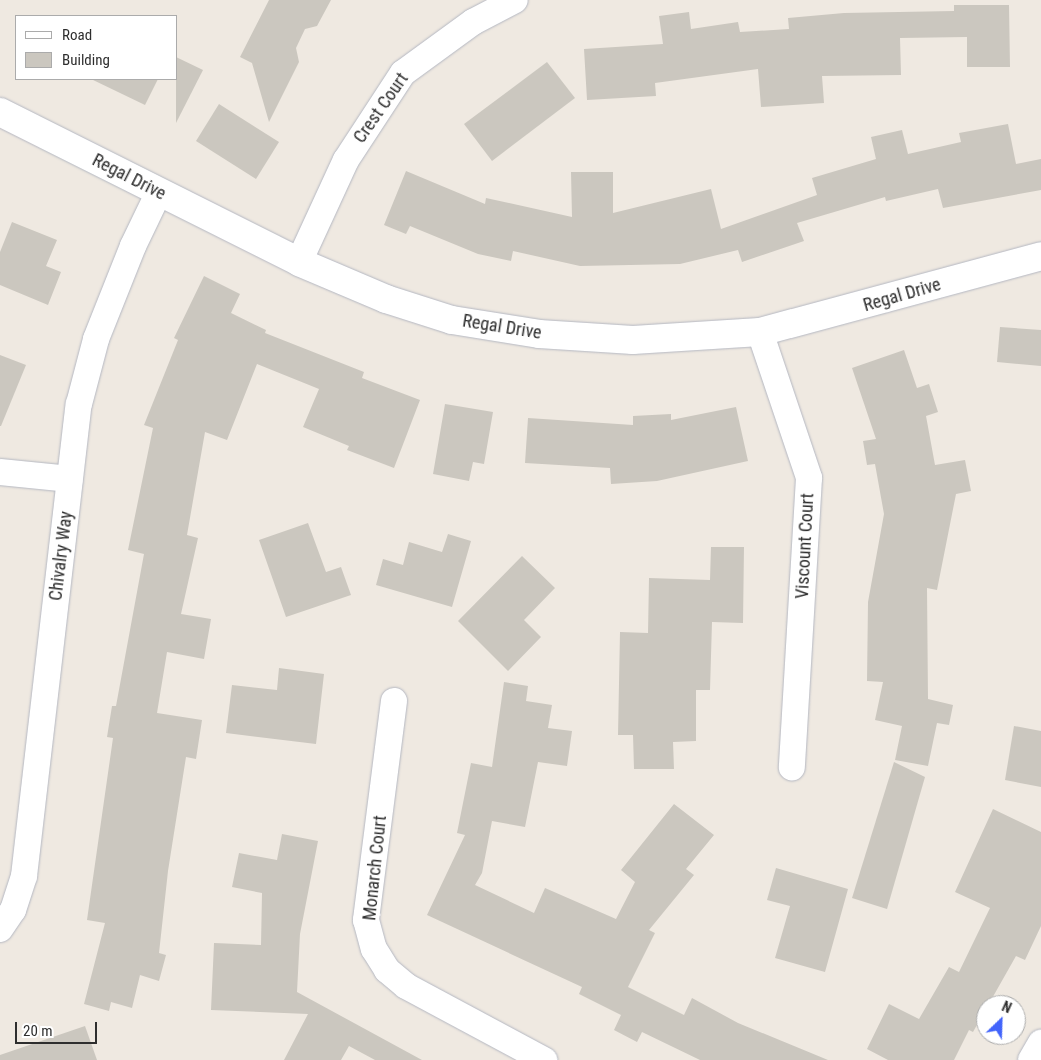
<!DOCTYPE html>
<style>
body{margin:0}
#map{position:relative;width:1041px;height:1060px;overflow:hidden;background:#efe9e1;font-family:"Roboto Condensed",sans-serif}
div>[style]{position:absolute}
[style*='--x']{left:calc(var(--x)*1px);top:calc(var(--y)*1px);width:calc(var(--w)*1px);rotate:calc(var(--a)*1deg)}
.building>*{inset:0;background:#cbc7bf}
.roads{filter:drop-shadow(0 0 1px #b4b7c1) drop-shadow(0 0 1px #b4b7c1)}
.minor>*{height:26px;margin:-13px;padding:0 13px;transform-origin:13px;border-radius:13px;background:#fff}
.tertiary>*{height:28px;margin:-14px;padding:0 14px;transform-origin:14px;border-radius:14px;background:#fff}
span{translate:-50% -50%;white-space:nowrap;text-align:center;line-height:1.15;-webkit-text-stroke:5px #fff;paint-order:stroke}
.street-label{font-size:18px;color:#2e2e2e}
.legend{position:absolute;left:15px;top:15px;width:162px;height:65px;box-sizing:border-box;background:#fff;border:1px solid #ababab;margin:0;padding:6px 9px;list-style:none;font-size:15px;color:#2e2e2e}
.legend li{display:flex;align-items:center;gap:10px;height:25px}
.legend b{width:25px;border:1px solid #ababab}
.north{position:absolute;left:976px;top:995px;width:50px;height:50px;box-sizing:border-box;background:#fff;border:1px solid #ababab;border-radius:50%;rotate:24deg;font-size:14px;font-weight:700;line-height:20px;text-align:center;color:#2e2e2e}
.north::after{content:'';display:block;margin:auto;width:18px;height:22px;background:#4264fb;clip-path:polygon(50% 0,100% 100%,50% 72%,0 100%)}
.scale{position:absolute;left:15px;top:1022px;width:82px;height:22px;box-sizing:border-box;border:2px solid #2e2e2e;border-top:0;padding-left:6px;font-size:15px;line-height:18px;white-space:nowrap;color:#2e2e2e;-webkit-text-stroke:4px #fff;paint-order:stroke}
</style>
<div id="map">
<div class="building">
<div style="clip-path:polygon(269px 0,331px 0,317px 26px,305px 29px,296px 48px,299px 62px,269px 122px,252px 63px,240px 57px)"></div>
<div style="clip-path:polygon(954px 5px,1009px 5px,1010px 67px,967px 67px,967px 37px,900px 38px,901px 75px,822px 76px,824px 103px,761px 107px,758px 69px,655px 83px,656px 96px,587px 100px,584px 49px,663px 44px,659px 16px,689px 12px,691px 29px,738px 22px,740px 32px,789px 29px,788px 18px,844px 13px,954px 11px)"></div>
<div style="clip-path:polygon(176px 57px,203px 70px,176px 123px)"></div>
<div style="clip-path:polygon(547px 62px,575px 98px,492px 161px,464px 124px)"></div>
<div style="clip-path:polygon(91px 79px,158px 79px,145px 105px)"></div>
<div style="clip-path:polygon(219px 104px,279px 142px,256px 179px,196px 141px)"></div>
<div style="clip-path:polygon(1008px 124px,1016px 164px,1041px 159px,1041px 190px,943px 208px,938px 189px,886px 201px,885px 197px,797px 223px,804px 241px,742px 262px,738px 250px,680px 264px,580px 266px,513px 251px,511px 261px,478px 254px,410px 226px,406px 234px,384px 225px,406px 171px,485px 204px,486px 198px,572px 217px,571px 172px,613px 172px,613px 213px,711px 189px,721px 229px,817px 195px,812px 178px,876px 159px,871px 137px,902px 130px,908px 154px,961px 142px,959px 133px)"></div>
<div style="clip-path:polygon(12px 222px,57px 240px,46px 266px,61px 272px,48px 305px,0 285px,0 252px)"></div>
<div style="clip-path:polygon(204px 276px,240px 294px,231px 313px,266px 330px,265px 333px,364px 372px,362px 378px,420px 400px,394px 468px,347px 450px,349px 446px,303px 427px,319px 389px,257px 364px,227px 440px,205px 432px,187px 535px,198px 538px,181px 614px,211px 619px,204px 659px,167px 652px,157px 713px,202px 720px,196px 759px,186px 757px,168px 871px,159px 953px,166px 955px,159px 981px,140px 975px,132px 1008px,111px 1002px,109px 1011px,84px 1004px,105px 923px,87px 920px,113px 738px,107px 737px,112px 706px,116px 706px,144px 554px,128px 550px,153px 428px,144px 425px,178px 340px,174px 338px)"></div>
<div style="clip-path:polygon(1000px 327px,1041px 330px,1041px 366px,997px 362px)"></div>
<div style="clip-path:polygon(904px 350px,917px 388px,929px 384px,938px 412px,926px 416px,935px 465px,965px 460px,971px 491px,956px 494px,937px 590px,927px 588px,928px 699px,953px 705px,949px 725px,937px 723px,928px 766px,895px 760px,902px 726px,875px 720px,883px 682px,867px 681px,868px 602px,884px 514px,875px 464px,867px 465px,863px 441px,876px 439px,852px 368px)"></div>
<div style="clip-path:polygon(0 355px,26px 365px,1px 426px,0 426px)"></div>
<div style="clip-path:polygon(445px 404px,493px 412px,484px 464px,473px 462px,469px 481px,433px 474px)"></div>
<div style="clip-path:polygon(736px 407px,748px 461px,657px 481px,611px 484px,610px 468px,525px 463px,528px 418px,633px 425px,633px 416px,671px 414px,671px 420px)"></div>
<div style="clip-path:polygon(308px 523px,326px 572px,341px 567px,351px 595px,286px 617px,259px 540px)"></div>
<div style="clip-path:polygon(448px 534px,471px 541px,452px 607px,376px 585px,383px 559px,403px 565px,409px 542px,442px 552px)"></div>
<div style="clip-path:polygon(711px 547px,744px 547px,743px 623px,712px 622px,710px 690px,696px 690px,696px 741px,673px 742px,674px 769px,634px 769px,633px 735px,618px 735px,620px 632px,648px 633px,649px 578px,710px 580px)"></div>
<div style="clip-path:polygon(522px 556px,555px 588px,524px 620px,541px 637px,508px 671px,458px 621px)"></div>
<div style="clip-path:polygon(279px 668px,324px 674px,316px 744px,226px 733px,232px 685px,277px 690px)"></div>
<div style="clip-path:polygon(504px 682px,528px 686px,526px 701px,552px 705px,548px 728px,572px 731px,567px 766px,538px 762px,525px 827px,492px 821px,482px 873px,475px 885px,534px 913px,545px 888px,616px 919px,635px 882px,621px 870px,674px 804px,714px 835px,686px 869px,694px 875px,649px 930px,655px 933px,628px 987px,684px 1015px,692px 998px,738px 1023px,828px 1060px,700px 1060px,642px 1032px,637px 1042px,614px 1030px,621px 1015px,579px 994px,582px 987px,427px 915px,465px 835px,457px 833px,471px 763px,492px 767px)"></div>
<div style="clip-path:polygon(1014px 726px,1041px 731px,1041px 787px,1005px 780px)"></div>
<div style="clip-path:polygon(894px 762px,925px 777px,887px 909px,852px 898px)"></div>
<div style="clip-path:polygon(993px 809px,1041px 832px,1041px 926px,1025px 960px,1016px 956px,973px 1032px,969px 1030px,954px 1060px,888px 1060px,867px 1049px,889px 1004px,919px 1019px,949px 967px,959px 972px,990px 908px,955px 892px)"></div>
<div style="clip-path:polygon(282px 834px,318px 841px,300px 934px,297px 992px,422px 1060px,375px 1060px,349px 1046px,341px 1060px,284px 1060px,308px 1014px,211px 1010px,214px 943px,261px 945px,262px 893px,232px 887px,239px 853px,277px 860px)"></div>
<div style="clip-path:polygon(776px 868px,848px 889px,825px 972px,775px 958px,790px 906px,767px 900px)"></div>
<div style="clip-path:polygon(85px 1026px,97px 1060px,0 1060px,0 1055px)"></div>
</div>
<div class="roads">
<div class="minor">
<div style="--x:299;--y:262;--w:112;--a:-65.3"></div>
<div style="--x:346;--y:160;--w:104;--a:-56.8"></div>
<div style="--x:403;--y:73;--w:87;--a:-36.1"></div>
<div style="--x:473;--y:22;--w:47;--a:-27.6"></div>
<div style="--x:760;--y:332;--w:154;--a:71.4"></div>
<div style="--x:809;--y:478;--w:290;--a:93.4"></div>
<div style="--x:0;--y:472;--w:70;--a:5.7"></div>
<div style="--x:394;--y:701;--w:221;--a:97.3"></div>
<div style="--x:366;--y:920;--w:30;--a:75"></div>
<div style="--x:374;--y:949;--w:25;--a:58"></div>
<div style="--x:387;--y:970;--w:25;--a:40"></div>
<div style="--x:406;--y:986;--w:157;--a:28.2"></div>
<div style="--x:0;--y:929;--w:23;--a:-56"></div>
<div style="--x:13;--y:910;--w:36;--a:-72"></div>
<div style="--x:24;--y:876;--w:475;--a:-83.4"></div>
<div style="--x:79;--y:404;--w:67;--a:-75.3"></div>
<div style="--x:96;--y:339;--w:100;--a:-68.3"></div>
<div style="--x:133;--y:246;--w:60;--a:-64.3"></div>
<div style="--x:1031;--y:1060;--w:20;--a:-60"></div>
</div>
<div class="tertiary">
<div style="--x:0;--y:112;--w:335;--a:26.6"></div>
<div style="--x:299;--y:262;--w:95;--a:23"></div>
<div style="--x:386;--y:299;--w:69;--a:17.7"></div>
<div style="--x:452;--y:320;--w:88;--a:9.1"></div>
<div style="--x:539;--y:334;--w:94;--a:3.7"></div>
<div style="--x:633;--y:340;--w:127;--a:-3.6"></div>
<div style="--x:760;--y:332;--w:291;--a:-15.1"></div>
</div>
</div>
<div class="street-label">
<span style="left:381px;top:108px;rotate:-55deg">Crest Court</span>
<span style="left:129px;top:177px;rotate:27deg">Regal Drive</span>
<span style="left:902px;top:295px;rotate:-16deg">Regal Drive</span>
<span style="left:502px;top:327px;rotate:9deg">Regal Drive</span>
<span style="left:805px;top:546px;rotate:-87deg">Viscount Court</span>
<span style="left:61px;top:556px;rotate:-83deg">Chivalry Way</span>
<span style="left:375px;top:868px;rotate:-84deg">Monarch Court</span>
</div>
<ul class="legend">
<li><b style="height:6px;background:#fff"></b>Road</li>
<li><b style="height:14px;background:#cbc7bf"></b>Building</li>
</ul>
<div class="north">N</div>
<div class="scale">20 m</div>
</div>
